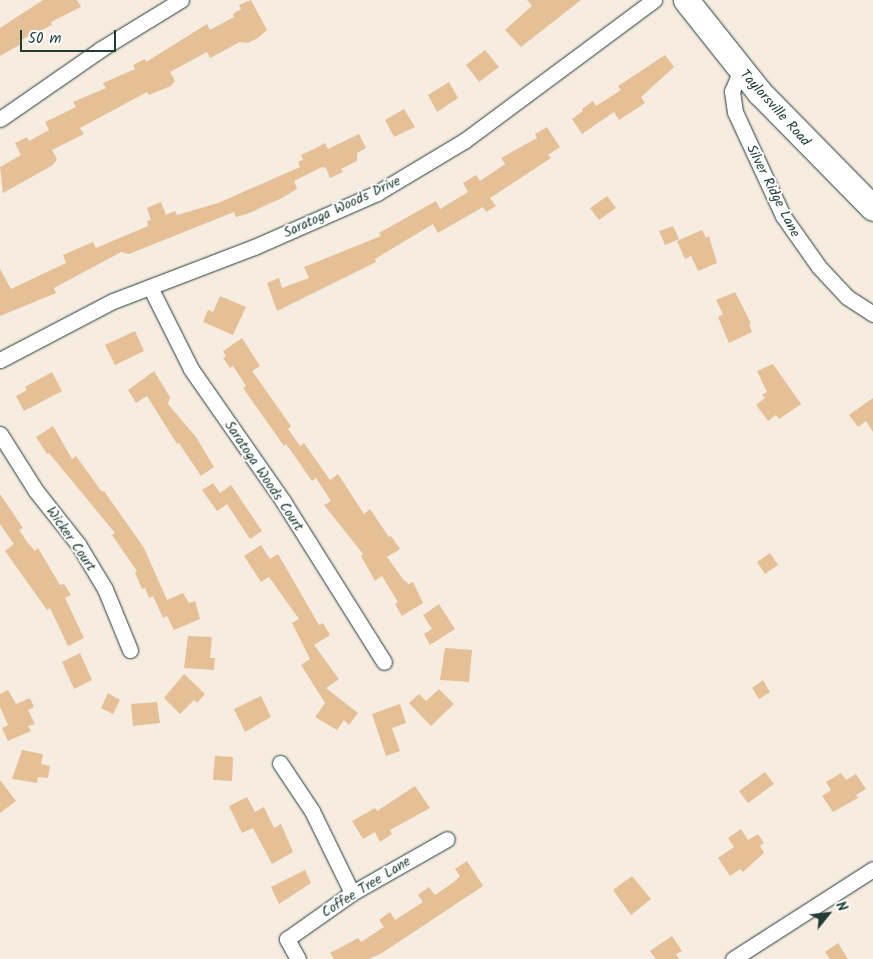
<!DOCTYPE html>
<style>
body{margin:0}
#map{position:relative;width:873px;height:959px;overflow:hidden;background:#f7ece0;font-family:Kalam,sans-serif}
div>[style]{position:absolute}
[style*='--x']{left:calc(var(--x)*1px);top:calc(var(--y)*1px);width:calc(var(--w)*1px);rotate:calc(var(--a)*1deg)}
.building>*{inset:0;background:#e5c096}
.roads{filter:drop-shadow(0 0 1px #1f3d34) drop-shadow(0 0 1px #1f3d34)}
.street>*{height:15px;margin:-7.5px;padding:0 7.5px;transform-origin:7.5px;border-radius:7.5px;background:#fff}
.primary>*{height:25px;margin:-12.5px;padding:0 12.5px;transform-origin:12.5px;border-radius:12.5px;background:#fff}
span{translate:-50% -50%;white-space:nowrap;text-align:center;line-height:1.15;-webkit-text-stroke:4px #fff;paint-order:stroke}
.street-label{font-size:14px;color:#1f3d34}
.north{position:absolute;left:803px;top:889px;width:50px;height:50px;-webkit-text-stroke:4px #fff;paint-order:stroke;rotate:61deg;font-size:14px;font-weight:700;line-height:20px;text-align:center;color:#1f3d34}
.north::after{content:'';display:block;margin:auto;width:18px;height:22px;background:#1f3d34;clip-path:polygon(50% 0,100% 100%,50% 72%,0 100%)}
.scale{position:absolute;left:20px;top:30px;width:96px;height:22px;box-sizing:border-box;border:2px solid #1f3d34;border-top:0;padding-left:6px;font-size:15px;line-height:18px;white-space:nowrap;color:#1f3d34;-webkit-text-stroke:4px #fff;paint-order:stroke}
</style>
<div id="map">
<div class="building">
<div style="clip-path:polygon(43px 0,77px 0,81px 7px,51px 22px,52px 25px,19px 41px,21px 44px,0 56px,0 28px)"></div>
<div style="clip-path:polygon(251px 0,267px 30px,258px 38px,248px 43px,240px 42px,210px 58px,207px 52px,170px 72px,175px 81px,171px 86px,149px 95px,147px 92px,80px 128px,84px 134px,52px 150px,57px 159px,53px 165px,3px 193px,0 167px,21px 155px,15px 143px,27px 137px,29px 141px,49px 130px,45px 122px,76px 107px,73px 102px,106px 88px,103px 83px,135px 69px,133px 65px,145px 59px,146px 62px,207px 24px,210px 30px,234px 17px,233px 14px,241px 9px,239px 5px)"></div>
<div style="clip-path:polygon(527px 0,581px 0,521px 47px,505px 30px,532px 6px)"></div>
<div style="clip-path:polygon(485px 50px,499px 67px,479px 82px,466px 65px)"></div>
<div style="clip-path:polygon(665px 55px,674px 67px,641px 97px,645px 103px,619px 120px,614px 112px,582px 134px,572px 119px,583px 111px,582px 109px,593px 101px,596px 106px,621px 90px,618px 86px)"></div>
<div style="clip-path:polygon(449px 82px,458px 98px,437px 112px,428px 95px)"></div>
<div style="clip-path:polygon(404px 109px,415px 127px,394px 137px,385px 120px)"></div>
<div style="clip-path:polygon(547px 127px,560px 147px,548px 155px,551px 158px,490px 198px,496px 206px,486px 212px,483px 207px,438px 233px,433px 224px,375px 259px,376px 262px,277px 311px,267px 283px,279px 278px,282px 288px,309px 278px,304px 267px,381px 236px,379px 233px,436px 201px,440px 209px,468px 192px,463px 183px,476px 175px,480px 181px,505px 164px,501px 158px,537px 138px,535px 134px)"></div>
<div style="clip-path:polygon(359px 134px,366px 148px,357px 153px,357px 161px,341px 169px,343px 172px,330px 178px,326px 168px,322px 167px,294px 181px,297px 189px,280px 199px,247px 214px,236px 217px,234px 212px,129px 254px,121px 252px,54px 288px,56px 293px,0 316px,0 269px,11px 289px,66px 263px,63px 255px,93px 242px,96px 248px,148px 226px,147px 221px,151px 220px,147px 208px,161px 202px,166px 215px,175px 211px,177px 215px,218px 203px,300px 167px,298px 162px,303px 160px,301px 155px,318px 147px,325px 143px,328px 149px)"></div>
<div style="clip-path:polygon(607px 196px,616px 208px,599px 220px,590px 208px)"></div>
<div style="clip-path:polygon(673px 226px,679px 239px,665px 245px,659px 231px)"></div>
<div style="clip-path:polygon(702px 230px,706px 238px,709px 236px,717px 263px,698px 271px,691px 256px,685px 259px,677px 241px)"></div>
<div style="clip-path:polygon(735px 292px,751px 323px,749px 324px,752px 332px,729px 343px,718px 317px,723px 314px,716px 300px)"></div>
<div style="clip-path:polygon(220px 296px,246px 307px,233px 335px,203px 322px,208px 310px,213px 312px)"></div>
<div style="clip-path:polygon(135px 331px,144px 351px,115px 365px,105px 345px)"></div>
<div style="clip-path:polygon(242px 338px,260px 366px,252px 371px,291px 426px,288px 429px,300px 446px,304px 443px,330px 480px,338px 474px,364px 514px,370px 509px,389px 537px,391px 536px,400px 549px,387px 557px,403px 579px,409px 584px,413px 582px,423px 603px,402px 616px,395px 604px,398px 602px,382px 576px,375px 581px,361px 556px,363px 554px,324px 505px,331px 501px,316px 478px,312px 481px,286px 444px,284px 446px,243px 388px,246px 386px,233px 366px,230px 368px,223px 358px,226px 356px,223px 351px)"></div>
<div style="clip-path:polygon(773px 364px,801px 404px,779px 419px,776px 415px,768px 421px,756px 405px,765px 398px,762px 395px,767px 392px,757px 371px)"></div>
<div style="clip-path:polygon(154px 371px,170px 397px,168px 404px,196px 437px,214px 467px,201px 476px,179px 443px,177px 444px,147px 396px,136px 403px,128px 390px)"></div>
<div style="clip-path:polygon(52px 372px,62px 391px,24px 411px,16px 396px,27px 390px,25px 387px)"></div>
<div style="clip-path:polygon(873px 398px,873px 432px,866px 421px,858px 427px,849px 415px)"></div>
<div style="clip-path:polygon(53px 426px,72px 459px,76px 456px,102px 492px,104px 491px,144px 548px,167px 600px,183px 593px,189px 603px,195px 601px,200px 619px,174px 630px,167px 616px,163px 618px,153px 596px,149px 598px,145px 588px,142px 589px,135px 573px,137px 571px,112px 535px,115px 533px,49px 453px,47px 454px,36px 437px)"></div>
<div style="clip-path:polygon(213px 483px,220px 493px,231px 485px,262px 531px,250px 539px,227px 504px,217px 511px,202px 490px)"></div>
<div style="clip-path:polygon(0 494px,23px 528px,19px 530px,28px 543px,35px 551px,38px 548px,60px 585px,64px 584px,71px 595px,65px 598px,84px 638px,68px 646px,50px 608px,47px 610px,5px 551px,14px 544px,0 524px)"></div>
<div style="clip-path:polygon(261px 545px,270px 559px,278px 554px,319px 625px,323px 623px,330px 635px,314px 645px,339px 679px,326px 688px,358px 713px,349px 725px,344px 720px,337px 730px,315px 717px,325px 703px,301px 665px,310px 659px,292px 623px,299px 619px,269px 577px,261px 582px,244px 556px)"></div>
<div style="clip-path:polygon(770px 553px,778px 565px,765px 574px,757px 562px)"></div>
<div style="clip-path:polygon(439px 604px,455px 629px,430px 645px,424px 634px,432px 629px,423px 615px)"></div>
<div style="clip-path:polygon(188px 636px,212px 637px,210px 658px,215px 658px,214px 670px,184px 668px)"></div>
<div style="clip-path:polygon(445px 648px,472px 650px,469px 682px,440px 680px)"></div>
<div style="clip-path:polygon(80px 653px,92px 680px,74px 689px,62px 662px)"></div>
<div style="clip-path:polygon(184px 674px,205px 694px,197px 703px,194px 700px,180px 714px,164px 698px)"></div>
<div style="clip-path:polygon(763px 680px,770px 692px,759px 699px,752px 688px)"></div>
<div style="clip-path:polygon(439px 689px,454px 704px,431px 726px,409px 703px,419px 694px,426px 701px)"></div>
<div style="clip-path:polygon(8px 690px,16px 704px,30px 698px,34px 707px,28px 710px,35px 724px,28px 726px,31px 731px,8px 741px,2px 728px,8px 725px,0 707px,0 694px)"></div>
<div style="clip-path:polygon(108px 693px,120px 700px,113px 714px,101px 708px)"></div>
<div style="clip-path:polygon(261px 696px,271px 717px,245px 732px,234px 709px)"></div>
<div style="clip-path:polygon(157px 702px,160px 723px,133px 726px,131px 704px)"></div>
<div style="clip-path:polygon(400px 704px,406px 723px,392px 728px,400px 751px,386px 756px,372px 714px)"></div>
<div style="clip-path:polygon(22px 750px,43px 754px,41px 764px,50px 766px,48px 778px,38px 777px,37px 783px,12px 779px)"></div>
<div style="clip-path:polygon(215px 756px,233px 757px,232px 781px,213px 780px)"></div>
<div style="clip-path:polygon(765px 772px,774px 784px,748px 803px,739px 791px)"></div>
<div style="clip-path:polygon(841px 773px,846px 780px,856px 774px,866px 789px,856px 795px,858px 798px,833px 812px,822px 796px,831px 790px,826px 782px)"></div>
<div style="clip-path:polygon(0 780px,16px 801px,0 813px)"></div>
<div style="clip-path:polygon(415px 786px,430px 808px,390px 830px,392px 834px,380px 842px,375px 832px,363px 839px,352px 821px,375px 808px,377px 811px)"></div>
<div style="clip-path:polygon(247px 797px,255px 812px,264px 807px,274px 828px,281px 824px,293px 852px,272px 864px,253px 828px,242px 833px,229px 806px)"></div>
<div style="clip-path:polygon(741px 829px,748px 840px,758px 834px,764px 843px,760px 846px,764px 853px,743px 872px,740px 869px,730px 876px,718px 858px,734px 847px,728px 838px)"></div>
<div style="clip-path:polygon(467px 861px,483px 886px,382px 953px,369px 959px,334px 959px,330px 953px,358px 938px,361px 942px,384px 927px,379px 920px,390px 912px,395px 920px,423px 902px,418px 895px,429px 887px,435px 895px,454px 882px,460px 876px,455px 869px)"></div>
<div style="clip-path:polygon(305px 870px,311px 883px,279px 904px,271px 887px)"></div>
<div style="clip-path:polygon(632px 876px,651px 899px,631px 915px,613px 890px)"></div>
<div style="clip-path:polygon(672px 936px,682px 951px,676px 954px,679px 959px,656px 959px,650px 951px)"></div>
<div style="clip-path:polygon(838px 943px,848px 959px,830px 959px,825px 952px)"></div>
</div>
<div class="roads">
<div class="street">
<div style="--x:741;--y:70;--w:23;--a:113"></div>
<div style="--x:732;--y:91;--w:21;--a:82"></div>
<div style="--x:735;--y:112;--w:115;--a:65.2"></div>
<div style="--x:783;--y:216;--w:62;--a:54.8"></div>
<div style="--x:819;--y:267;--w:41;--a:47"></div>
<div style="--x:847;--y:297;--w:31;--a:33"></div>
<div style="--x:0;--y:119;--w:123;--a:-34.7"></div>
<div style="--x:101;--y:49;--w:94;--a:-31.5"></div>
<div style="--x:150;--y:287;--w:92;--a:63.4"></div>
<div style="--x:191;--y:369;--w:161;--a:55.1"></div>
<div style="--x:283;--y:501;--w:190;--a:57.9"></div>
<div style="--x:0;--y:360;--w:127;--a:-27.6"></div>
<div style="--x:113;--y:301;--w:151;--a:-21"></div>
<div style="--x:254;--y:247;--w:134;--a:-23.7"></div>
<div style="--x:377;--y:193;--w:101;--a:-30.9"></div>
<div style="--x:464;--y:141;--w:237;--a:-36.6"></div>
<div style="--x:0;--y:434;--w:67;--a:57.7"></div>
<div style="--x:36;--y:491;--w:68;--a:51.6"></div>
<div style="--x:78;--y:544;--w:52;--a:59"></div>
<div style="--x:105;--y:589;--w:66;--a:67.7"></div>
<div style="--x:280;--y:763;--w:58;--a:56.3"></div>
<div style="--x:312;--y:811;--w:91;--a:64"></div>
<div style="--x:298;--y:959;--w:23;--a:-119"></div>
<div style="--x:287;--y:939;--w:80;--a:-35.3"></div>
<div style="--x:352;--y:893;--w:109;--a:-29.6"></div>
<div style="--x:733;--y:959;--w:166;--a:-32.7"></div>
</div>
<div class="primary">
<div style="--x:686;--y:0;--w:119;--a:51.5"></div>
<div style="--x:760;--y:93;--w:161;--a:45.5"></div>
</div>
</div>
<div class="street-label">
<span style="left:775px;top:108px;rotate:48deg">Taylorsville Road</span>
<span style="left:773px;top:191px;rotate:63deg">Silver Ridge Lane</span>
<span style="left:342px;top:207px;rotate:-25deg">Saratoga Woods Drive</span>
<span style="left:264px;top:476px;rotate:56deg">Saratoga Woods Court</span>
<span style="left:71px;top:539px;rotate:55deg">Wicker Court</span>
<span style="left:366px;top:887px;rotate:-32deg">Coffee Tree Lane</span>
</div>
<div class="north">N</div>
<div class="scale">50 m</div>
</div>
